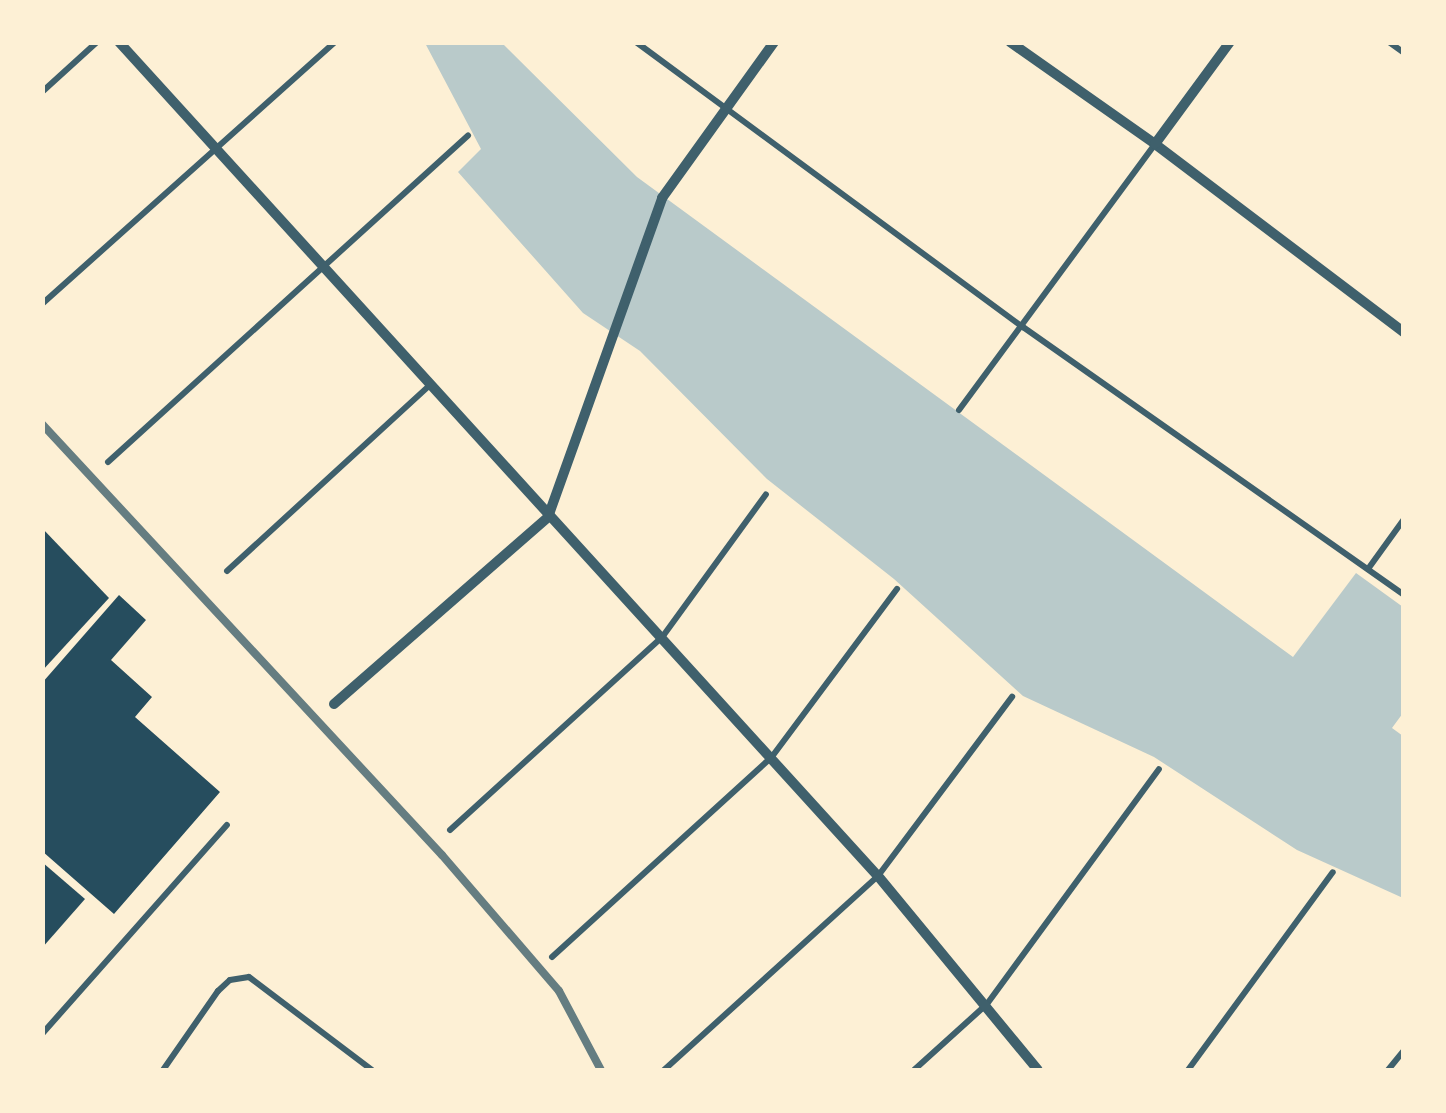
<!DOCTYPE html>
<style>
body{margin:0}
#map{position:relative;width:1446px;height:1113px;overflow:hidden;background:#fdf0d5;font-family:Ubuntu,sans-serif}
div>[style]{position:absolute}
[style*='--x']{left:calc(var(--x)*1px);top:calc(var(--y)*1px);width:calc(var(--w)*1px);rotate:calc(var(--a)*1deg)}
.green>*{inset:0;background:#b9caca}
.building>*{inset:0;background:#264d5e}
.service>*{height:6px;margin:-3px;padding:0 3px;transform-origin:3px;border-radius:3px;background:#3f606c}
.minor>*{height:10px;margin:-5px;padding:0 5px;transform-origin:5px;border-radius:5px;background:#3f606c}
.rail>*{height:8px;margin:-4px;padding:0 4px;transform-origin:4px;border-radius:4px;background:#657d81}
span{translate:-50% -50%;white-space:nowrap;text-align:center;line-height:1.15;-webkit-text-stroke:8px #fdf0d5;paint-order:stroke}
.frame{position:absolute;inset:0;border:45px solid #fdf0d5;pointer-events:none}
</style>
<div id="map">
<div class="green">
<div style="clip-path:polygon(425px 43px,502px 43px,637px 177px,1293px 657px,1356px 573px,1403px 607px,1403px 713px,1392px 728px,1403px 736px,1403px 898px,1297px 850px,1154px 757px,1023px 696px,894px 579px,767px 479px,640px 351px,583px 313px,458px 172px,481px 149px)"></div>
</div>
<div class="building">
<div style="clip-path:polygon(42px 528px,109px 598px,42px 671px)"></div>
<div style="clip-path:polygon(119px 595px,146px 620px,111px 660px,152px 697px,135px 717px,220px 792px,114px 914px,42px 851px,42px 683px)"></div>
<div style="clip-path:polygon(42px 862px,85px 899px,42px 948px)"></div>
</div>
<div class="service">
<div style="--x:636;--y:42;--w:481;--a:36.4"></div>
<div style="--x:1023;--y:327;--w:466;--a:35.1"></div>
<div style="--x:1389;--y:42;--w:19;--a:36"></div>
<div style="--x:42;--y:92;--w:74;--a:-42.3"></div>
<div style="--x:42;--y:304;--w:393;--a:-41.8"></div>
<div style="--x:959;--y:410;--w:330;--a:-53.6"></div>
<div style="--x:108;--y:462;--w:486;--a:-42.2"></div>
<div style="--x:1368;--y:569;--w:62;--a:-54.2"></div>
<div style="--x:227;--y:571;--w:274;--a:-42.5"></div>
<div style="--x:450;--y:830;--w:288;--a:-42.3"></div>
<div style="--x:663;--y:636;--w:175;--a:-54"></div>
<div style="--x:552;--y:957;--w:296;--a:-42.3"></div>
<div style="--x:771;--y:758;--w:211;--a:-53.3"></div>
<div style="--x:42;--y:1034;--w:279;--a:-48.5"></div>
<div style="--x:163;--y:1070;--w:96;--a:-55.2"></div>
<div style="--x:218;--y:991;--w:16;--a:-43"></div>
<div style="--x:230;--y:980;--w:19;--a:-9"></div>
<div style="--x:249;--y:977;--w:154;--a:37.1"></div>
<div style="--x:664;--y:1070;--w:289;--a:-42.2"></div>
<div style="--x:878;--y:876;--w:224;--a:-53.2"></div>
<div style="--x:914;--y:1070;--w:98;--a:-42.1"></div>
<div style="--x:987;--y:1004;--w:291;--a:-53.8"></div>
<div style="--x:1188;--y:1070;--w:245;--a:-53.8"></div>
<div style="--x:1388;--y:1070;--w:26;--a:-51"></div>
</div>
<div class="minor">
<div style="--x:119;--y:42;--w:1128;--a:47.7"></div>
<div style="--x:878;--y:876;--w:251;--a:50.5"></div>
<div style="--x:1010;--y:42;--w:177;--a:35.1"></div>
<div style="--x:1155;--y:144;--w:312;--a:37.1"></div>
<div style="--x:1155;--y:144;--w:127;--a:-53.7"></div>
<div style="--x:334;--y:704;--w:284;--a:-41.1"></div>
<div style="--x:548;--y:517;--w:339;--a:-70.3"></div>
<div style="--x:662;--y:198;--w:192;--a:-54.3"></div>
</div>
<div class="rail">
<div style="--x:42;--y:424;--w:588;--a:47.14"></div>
<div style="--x:442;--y:855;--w:179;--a:49.3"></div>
<div style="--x:559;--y:991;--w:89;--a:62"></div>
</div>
<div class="frame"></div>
</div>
